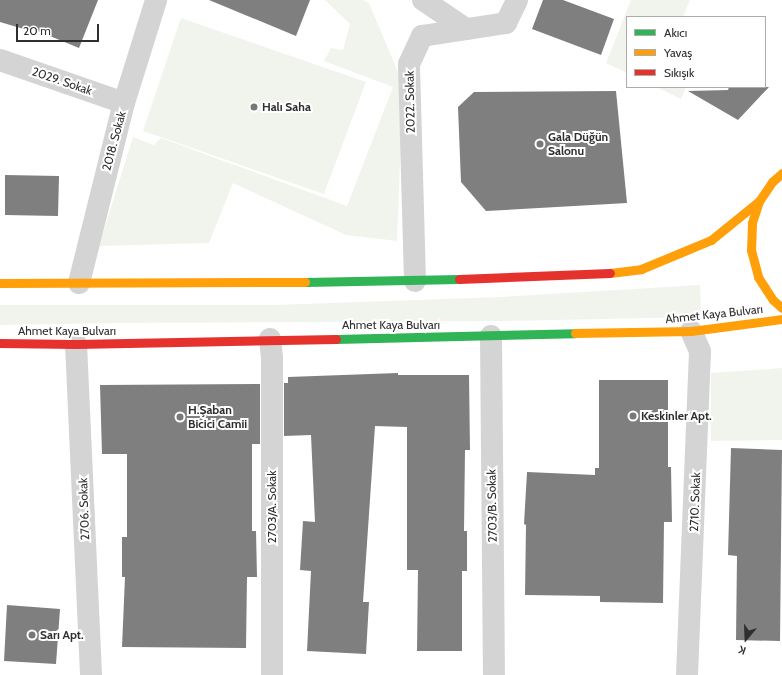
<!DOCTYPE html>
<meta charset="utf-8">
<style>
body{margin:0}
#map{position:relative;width:782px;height:675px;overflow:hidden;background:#fff;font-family:Cabin,sans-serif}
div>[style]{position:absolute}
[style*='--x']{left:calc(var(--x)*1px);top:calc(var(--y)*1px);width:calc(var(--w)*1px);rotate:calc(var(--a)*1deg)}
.green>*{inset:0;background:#f1f4ed}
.building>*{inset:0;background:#7f7f7f}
.street>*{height:22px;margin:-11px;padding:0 11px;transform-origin:11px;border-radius:11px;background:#d4d4d4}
.fast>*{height:9px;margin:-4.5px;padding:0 4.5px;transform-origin:4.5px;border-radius:4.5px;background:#30b455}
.slow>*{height:9px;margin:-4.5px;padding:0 4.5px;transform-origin:4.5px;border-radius:4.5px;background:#ff9f0a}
.jam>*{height:9px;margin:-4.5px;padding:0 4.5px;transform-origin:4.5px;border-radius:4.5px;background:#e5322d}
.dots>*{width:11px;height:11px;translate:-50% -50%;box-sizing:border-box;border:2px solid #fff;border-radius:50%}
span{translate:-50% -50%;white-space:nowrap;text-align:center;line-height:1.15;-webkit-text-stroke:4px #fff;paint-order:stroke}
.street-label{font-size:12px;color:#2f2f2f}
.poi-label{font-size:12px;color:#2f2f2f;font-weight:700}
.left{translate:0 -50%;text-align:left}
.legend{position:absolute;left:626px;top:16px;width:140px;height:72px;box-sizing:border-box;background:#fff;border:1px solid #acacac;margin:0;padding:5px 7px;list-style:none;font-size:12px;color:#2f2f2f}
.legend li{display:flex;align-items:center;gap:8px;height:20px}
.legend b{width:20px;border:1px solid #acacac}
.north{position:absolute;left:726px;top:619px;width:40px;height:40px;-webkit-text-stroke:3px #fff;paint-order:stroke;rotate:199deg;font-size:11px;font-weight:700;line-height:16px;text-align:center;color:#2f2f2f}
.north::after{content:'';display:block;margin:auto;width:14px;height:18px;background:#2f2f2f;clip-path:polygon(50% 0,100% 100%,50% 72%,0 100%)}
.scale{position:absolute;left:16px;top:24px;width:83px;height:18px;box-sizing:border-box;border:2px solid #2f2f2f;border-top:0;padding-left:5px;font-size:12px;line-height:14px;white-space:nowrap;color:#2f2f2f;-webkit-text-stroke:3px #fff;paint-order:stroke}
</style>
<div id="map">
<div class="green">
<div style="clip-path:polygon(325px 0,363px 0,369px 3px,403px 84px,397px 241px,346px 235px,233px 183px,209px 243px,99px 246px,133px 137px,154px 145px,161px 138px,347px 206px,393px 87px,324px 61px,331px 48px,343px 50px,350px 24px)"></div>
<div style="clip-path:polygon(631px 0,690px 0,683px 17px,627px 17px,627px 73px,606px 63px)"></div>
<div style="clip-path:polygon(181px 18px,366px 82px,324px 194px,143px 131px)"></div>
<div style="clip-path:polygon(656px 87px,686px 87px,681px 99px)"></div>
<div style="clip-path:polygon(700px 285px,701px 317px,502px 321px,118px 323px,0 325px,0 305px,275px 305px,501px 297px)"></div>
<div style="clip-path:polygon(782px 368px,782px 440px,711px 441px,711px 373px)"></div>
</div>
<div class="building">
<div style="clip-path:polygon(0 0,98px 0,79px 48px,28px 27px,27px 30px,0 22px)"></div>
<div style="clip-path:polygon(209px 0,310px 0,296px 36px)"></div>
<div style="clip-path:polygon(543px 0,563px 0,614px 19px,601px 55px,532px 29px)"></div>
<div style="clip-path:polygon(729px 87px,769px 87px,738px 120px,688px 91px,728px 90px)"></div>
<div style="clip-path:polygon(616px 91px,627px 203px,486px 211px,461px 182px,458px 107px,474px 92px)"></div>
<div style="clip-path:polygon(5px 175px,59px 176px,58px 216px,5px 215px)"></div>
<div style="clip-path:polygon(398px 373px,398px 375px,469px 375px,470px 450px,465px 450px,464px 531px,467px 531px,467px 571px,462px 571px,462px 651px,417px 651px,418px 570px,407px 570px,407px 427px,375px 426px,363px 602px,369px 602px,366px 654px,307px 651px,311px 571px,300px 570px,303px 521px,315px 522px,311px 435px,284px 436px,284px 383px,288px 383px,288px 377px)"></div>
<div style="clip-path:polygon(599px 380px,668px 380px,668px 467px,671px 467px,672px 522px,664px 522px,663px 603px,600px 602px,600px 596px,525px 595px,526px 525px,524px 524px,527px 472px,595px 475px,595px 468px,599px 468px)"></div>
<div style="clip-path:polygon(260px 384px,260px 444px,252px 444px,252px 531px,256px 531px,257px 577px,247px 577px,246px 648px,122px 647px,125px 577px,122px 577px,122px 537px,127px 537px,127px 454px,102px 454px,100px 385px)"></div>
<div style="clip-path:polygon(731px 448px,782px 450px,780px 641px,736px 640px,737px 556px,728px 555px)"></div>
<div style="clip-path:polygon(7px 605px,60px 609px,56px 664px,4px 661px)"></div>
</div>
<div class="street">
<div style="--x:423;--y:0;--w:52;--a:34"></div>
<div style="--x:0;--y:60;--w:131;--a:19.1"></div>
<div style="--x:415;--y:281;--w:217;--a:-91.6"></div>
<div style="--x:409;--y:64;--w:31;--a:-65"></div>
<div style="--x:422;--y:36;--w:85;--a:-8.8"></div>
<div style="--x:506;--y:23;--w:25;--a:-64"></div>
<div style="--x:79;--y:283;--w:186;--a:-76"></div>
<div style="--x:124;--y:103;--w:108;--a:-72.7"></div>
<div style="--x:491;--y:336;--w:339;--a:89.5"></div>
<div style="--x:270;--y:339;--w:20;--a:84"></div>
<div style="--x:272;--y:359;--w:316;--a:90"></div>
<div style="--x:76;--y:344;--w:331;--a:87.4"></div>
<div style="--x:687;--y:675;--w:324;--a:-87.7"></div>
<div style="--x:700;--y:351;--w:22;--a:-114"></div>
</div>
<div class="fast">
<div style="--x:305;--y:282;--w:154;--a:-1.1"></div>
<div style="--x:336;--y:339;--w:239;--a:-1.4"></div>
</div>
<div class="slow">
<div style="--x:782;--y:173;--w:13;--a:138"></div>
<div style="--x:772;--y:182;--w:23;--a:124"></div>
<div style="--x:759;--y:201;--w:23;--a:108"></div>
<div style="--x:752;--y:223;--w:27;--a:92"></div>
<div style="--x:751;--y:250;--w:28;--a:75"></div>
<div style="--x:758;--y:277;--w:27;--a:57"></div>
<div style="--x:773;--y:300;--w:12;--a:42"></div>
<div style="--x:610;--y:273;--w:31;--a:-7"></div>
<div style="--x:641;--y:269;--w:76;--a:-22.5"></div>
<div style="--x:711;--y:240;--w:62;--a:-39.1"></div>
<div style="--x:0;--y:283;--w:305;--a:-0.2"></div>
<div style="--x:575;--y:333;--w:116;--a:-1"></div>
<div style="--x:691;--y:331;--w:92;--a:-7.5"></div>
</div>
<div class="jam">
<div style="--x:459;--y:279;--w:151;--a:-2.3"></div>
<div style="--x:0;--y:343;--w:76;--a:0.8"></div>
<div style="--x:76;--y:344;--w:260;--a:-1.1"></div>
</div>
<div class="dots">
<div style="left:254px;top:107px;background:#787878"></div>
<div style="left:540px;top:144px;background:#787878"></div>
<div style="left:633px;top:416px;background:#787878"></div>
<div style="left:180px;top:417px;background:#787878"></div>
<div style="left:32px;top:635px;background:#787878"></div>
</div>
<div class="street-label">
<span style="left:62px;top:81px;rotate:19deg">2029. Sokak</span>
<span style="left:410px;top:102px;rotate:-91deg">2022. Sokak</span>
<span style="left:114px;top:141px;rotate:-75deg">2018. Sokak</span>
<span style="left:714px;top:314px;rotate:-6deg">Ahmet Kaya Bulvarı</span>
<span style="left:391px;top:325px">Ahmet Kaya Bulvarı</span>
<span style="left:67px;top:331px">Ahmet Kaya Bulvarı</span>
<span style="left:695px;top:502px;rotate:-88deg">2710. Sokak</span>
<span style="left:492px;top:506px;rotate:-91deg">2703/B. Sokak</span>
<span style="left:272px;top:507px;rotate:-90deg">2703/A. Sokak</span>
<span style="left:84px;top:509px;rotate:-92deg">2706. Sokak</span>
</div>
<div class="poi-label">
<span class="left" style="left:262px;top:107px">Halı Saha</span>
<span class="left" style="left:548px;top:144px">Gala Düğün<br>Salonu</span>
<span class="left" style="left:188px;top:417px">H.Şaban<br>Bicici Camii</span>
<span class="left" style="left:641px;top:416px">Keskinler Apt.</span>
<span class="left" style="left:40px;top:635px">Sarı Apt.</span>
</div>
<ul class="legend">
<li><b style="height:5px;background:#30b455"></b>Akıcı</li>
<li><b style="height:5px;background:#ff9f0a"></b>Yavaş</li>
<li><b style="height:5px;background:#e5322d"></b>Sıkışık</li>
</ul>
<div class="north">K</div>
<div class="scale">20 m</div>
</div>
